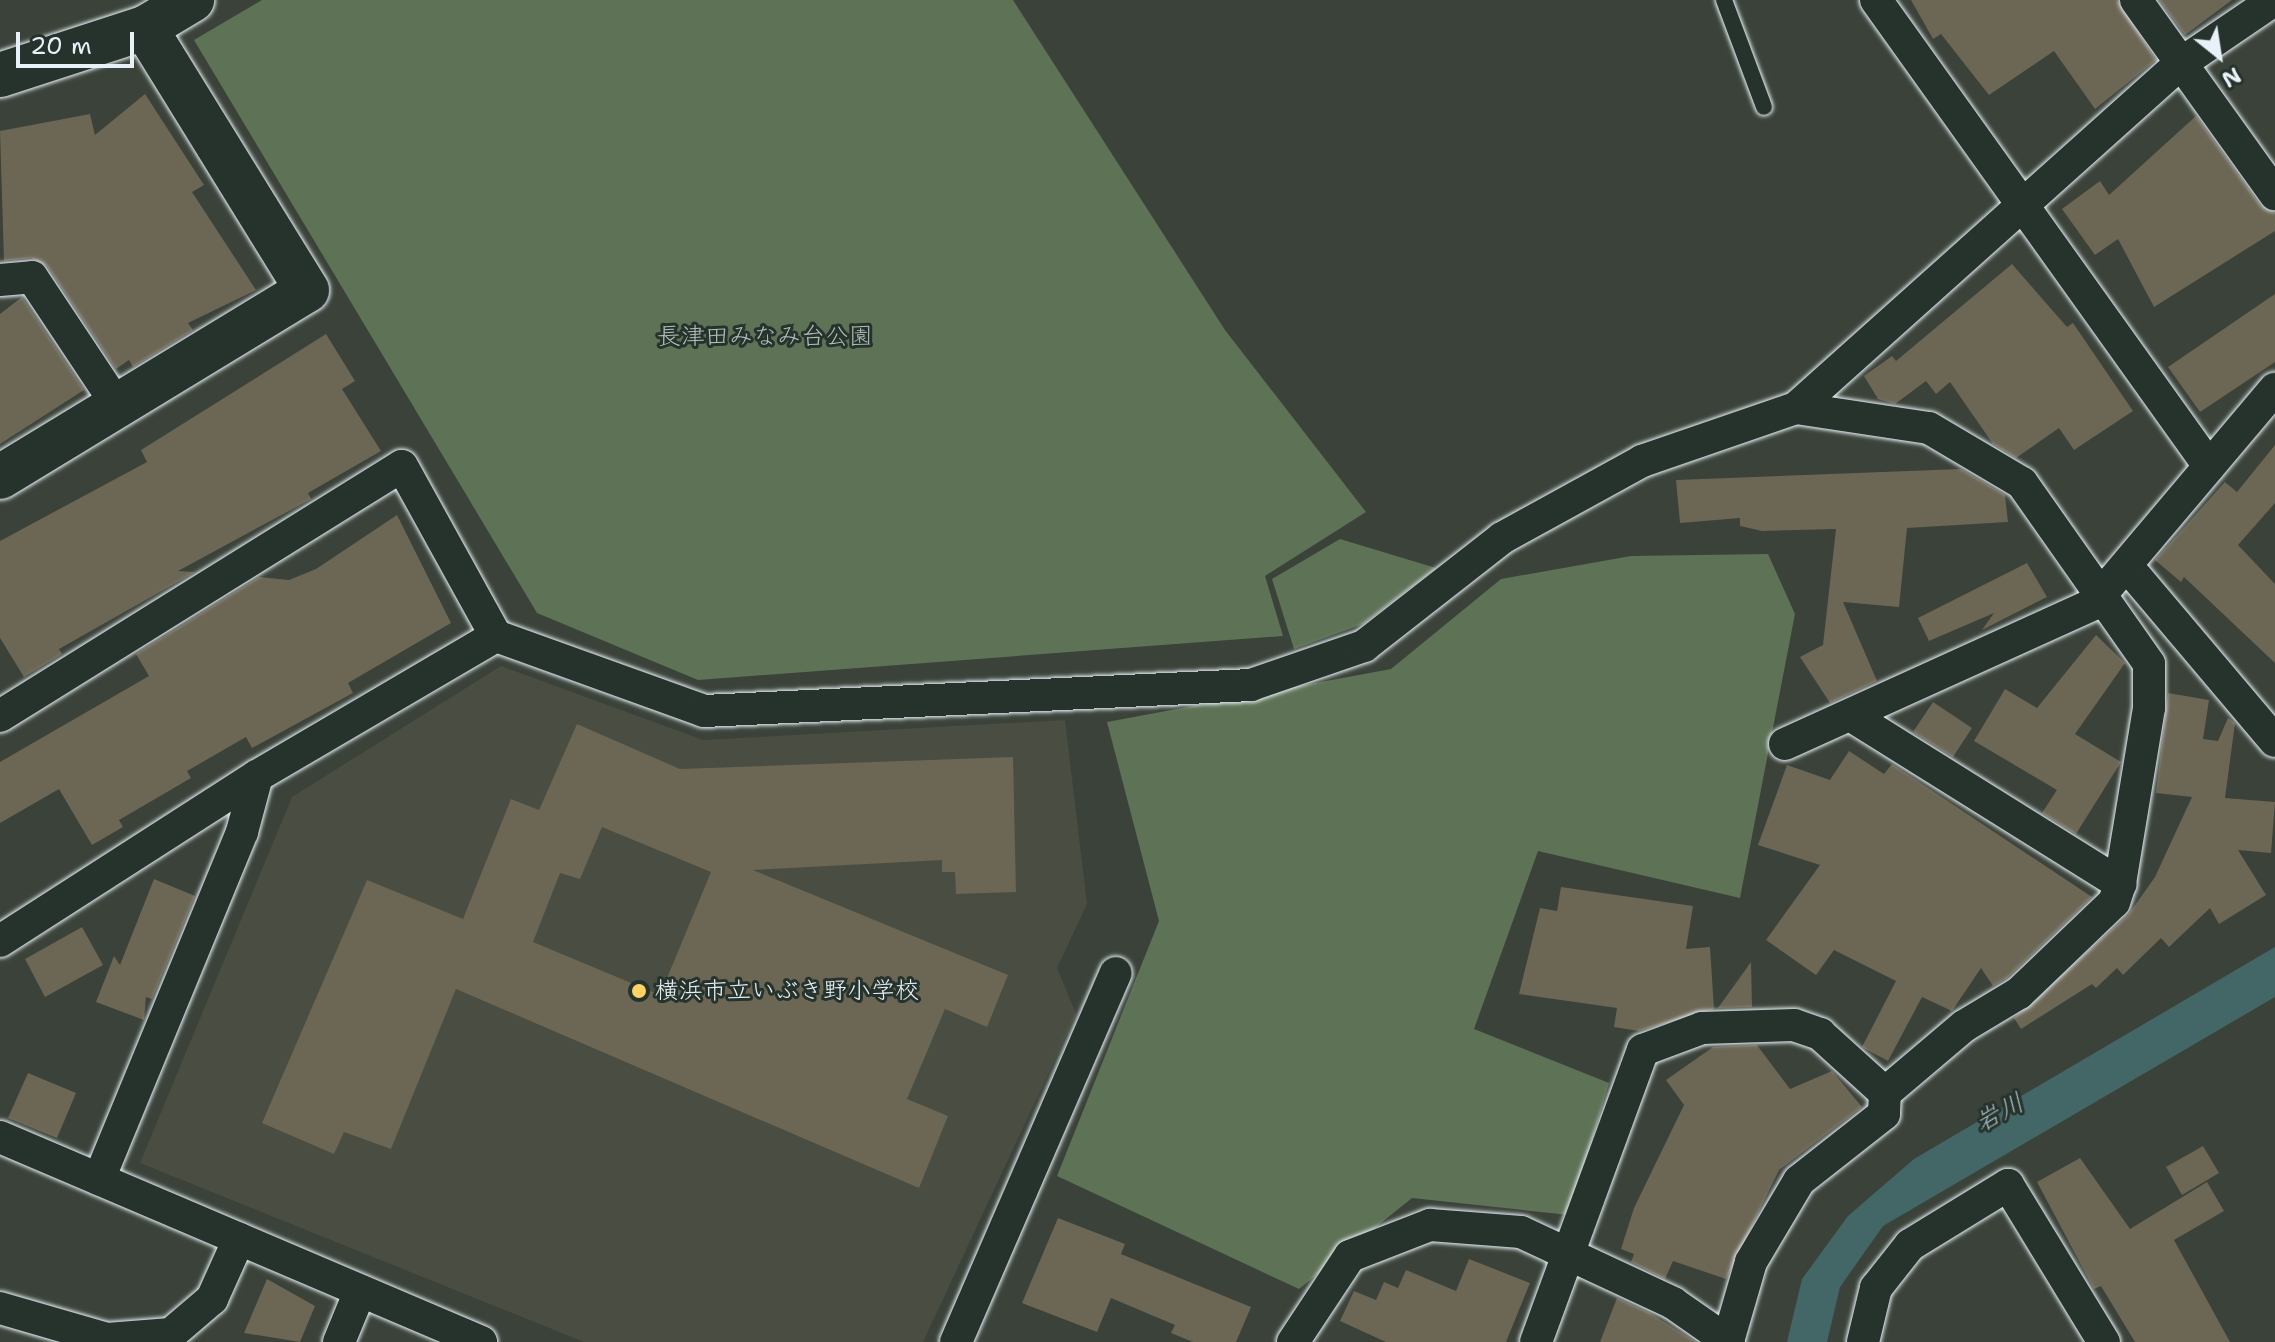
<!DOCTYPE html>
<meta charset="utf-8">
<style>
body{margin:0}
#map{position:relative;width:2275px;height:1342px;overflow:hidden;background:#3b4239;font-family:"Shantell Sans","Klee One",sans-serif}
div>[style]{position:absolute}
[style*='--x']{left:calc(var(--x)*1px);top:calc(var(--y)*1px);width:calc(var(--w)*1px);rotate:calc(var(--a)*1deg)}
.built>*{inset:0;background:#4a4d41}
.green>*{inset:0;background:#5e7255}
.water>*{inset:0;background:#436767}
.building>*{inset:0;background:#6c6654}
.roads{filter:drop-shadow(0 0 2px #e8f1f8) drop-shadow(0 0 2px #e8f1f8)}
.lane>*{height:16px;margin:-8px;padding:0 8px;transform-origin:8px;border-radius:8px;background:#26332d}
.street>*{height:32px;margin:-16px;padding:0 16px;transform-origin:16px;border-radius:16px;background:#26332d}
.secondary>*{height:44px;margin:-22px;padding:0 22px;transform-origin:22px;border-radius:22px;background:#26332d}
.dots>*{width:22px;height:22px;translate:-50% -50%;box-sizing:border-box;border:4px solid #26332d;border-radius:50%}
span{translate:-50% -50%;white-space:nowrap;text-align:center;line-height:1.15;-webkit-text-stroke:6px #26332d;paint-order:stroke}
.park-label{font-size:24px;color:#b1beb7}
.poi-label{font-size:24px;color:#e8f1f8}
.left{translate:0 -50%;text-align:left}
.water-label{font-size:26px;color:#a6babe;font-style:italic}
.north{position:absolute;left:2179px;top:16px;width:80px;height:80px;-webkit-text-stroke:6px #26332d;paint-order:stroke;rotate:150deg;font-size:22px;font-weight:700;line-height:32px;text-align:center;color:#e8f1f8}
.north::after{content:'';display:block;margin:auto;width:28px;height:36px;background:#e8f1f8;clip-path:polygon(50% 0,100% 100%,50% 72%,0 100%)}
.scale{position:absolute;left:16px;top:32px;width:118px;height:36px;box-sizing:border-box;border:4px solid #e8f1f8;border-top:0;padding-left:10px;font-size:24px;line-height:28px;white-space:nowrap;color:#e8f1f8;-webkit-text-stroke:6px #26332d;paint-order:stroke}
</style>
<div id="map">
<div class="built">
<div style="clip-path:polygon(501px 666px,703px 740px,1065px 720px,1087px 904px,1057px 968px,1076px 1014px,923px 1342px,584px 1342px,140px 1163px,292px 797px)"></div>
</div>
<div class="green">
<div style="clip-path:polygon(262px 0,1013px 0,1225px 330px,1366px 512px,1265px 576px,1283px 636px,698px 680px,537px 613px,194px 40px)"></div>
<div style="clip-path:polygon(1340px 539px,1436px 568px,1363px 624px,1294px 649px,1272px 579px)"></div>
<div style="clip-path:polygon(1768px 554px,1795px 614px,1740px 898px,1538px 851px,1474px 1029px,1609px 1083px,1569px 1215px,1412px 1198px,1299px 1289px,1057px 1176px,1159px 921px,1107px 722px,1391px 669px,1501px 579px,1631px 556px)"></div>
</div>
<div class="water">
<div style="clip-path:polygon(2275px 947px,2275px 997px,1883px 1226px,1840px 1287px,1827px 1342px,1787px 1342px,1802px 1279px,1848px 1216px,1914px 1159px)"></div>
</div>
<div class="building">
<div style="clip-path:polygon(1911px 0,2117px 0,2156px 60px,2095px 109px,2054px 51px,1989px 95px,1941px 34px,1933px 39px)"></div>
<div style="clip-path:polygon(2159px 0,2232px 0,2185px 35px)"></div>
<div style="clip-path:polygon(145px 94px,204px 185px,192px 192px,256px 290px,188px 323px,193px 330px,133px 367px,129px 360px,116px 369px,47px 266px,31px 258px,4px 261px,0 131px,90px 114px,95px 135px)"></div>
<div style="clip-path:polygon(2196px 116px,2260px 205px,2275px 213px,2275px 231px,2154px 307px,2118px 239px,2095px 255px,2062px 209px,2100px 181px,2109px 195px)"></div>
<div style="clip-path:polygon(2012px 264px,2067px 327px,2073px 323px,2133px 411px,2074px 450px,2059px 428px,2016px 458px,1993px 444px,1950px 382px,1936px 394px,1926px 381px,1895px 404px,1878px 399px,1864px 376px,1892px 356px,1896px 361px)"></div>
<div style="clip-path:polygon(2275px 294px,2275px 362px,2200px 412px,2168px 367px)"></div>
<div style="clip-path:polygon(22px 297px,84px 390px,0 444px,0 314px)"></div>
<div style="clip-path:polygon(326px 334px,355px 381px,342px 389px,381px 451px,308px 493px,311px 499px,178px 571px,195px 572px,59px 649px,62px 654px,24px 677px,0 638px,0 541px,147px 462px,141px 450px)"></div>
<div style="clip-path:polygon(2275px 445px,2275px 503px,2238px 545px,2275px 584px,2275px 663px,2184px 577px,2181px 582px,2155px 560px,2225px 482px,2237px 492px)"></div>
<div style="clip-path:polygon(1961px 469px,2005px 495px,2008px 522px,1907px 528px,1899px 607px,1843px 602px,1877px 681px,1830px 703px,1800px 657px,1823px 645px,1836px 529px,1762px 531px,1740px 526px,1740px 518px,1680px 523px,1676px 480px)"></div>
<div style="clip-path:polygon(397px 515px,451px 623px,348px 683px,353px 693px,252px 748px,246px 737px,187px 771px,191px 778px,119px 820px,123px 827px,92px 845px,59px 789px,0 823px,0 762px,149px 676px,136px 654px,259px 577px,289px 580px,316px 569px)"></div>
<div style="clip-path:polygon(2027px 563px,2047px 597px,1982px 630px,1994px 613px,1929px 641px,1918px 618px)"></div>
<div style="clip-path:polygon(2096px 635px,2125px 663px,2075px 734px,2121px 762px,2076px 834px,2042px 813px,2057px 790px,1974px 741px,2005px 689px,2037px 708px)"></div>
<div style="clip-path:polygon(2168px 693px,2209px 700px,2203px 739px,2218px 741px,2228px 718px,2235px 723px,2225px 798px,2275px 802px,2271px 853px,2238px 850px,2266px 895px,2219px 924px,2210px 908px,2169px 947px,2161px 938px,2123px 975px,2117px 968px,2096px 988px,2092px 984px,2021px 1029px,2014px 1018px,2128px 915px,2155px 877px,2192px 797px,2156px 793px)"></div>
<div style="clip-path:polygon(1933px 702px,1972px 728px,1953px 757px,1913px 732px)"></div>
<div style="clip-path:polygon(evenodd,577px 724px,680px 769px,1013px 757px,1016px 892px,956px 894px,955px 872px,942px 872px,942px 860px,753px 870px,1008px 975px,987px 1027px,945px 1009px,907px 1099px,948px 1116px,919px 1188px,456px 989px,391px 1149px,344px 1132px,334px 1154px,262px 1123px,367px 880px,463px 919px,511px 799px,539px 810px,577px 724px,602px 827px,711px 872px,660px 995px,533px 942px,560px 873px,580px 879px,602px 827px)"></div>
<div style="clip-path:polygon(1849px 751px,1884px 774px,1892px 764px,2092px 897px,2007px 978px,1993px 986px,1981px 968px,1952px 1011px,1922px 997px,1888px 1061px,1862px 1047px,1896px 981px,1834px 950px,1816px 975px,1766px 940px,1820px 865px,1758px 845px,1787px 765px,1830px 780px)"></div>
<div style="clip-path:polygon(154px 879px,195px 896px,152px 999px,146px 997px,144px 1020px,96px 1002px,114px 956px,120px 965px)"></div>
<div style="clip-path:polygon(1561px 887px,1693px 906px,1686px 949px,1710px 947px,1714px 1009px,1639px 1031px,1614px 1027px,1617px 1008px,1519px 994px,1540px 908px,1557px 911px)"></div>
<div style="clip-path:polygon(82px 927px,103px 965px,45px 997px,25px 959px)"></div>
<div style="clip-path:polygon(1751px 962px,1752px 1007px,1718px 1008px)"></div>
<div style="clip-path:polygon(1757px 1045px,1790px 1089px,1832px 1071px,1862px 1107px,1779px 1170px,1726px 1279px,1673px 1261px,1665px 1279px,1631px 1262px,1634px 1254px,1621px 1249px,1634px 1208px,1684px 1105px,1666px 1080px,1713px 1047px)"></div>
<div style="clip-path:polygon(28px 1073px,76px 1093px,57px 1138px,8px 1118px)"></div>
<div style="clip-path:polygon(2203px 1146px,2219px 1173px,2182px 1195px,2166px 1167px)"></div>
<div style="clip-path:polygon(2080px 1158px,2130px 1229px,2207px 1182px,2224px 1211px,2174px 1240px,2230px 1342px,2135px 1342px,2101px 1286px,2094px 1289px,2037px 1182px)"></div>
<div style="clip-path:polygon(1058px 1218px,1125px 1244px,1121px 1254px,1251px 1307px,1236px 1342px,1193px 1342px,1171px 1333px,1175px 1325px,1111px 1298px,1097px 1332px,1022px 1303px)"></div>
<div style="clip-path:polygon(1469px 1259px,1530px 1283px,1506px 1342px,1386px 1342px,1340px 1321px,1354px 1291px,1376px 1300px,1384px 1282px,1398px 1288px,1406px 1270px,1456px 1291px)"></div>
<div style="clip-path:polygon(267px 1279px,315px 1306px,300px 1342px,244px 1333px)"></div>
<div style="clip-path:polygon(1617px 1298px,1650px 1313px,1696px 1342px,1600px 1342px)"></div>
</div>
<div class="roads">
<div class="lane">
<div style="--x:1724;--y:0;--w:114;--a:69.5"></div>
</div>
<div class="street">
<div style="--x:1876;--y:0;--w:573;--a:54.45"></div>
<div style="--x:2136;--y:0;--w:239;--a:54.4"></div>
<div style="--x:0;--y:280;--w:32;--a:-5"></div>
<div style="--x:32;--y:277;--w:154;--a:56.4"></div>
<div style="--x:1796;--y:408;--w:516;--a:-41.86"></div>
<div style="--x:2180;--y:64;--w:114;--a:-34.2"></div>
<div style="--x:2127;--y:566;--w:229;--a:49.8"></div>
<div style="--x:1850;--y:715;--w:319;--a:32"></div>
<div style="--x:0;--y:716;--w:473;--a:-31.9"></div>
<div style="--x:402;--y:466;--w:194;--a:61.1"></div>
<div style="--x:1785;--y:744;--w:338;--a:-24.4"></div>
<div style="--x:2093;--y:604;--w:282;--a:-49.8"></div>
<div style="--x:0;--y:941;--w:305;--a:-32.7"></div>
<div style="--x:257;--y:776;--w:277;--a:-30.4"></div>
<div style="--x:496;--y:636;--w:221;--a:19.8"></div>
<div style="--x:704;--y:711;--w:548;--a:-2.72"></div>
<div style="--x:1251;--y:685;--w:120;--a:-19"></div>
<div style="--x:1364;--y:646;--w:175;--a:-38"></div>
<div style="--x:1502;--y:538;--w:160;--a:-28.8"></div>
<div style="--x:1642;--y:461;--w:163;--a:-19"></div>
<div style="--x:1796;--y:408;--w:134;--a:8.6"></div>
<div style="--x:1929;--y:428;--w:108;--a:30.6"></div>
<div style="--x:2022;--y:483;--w:221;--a:54.9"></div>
<div style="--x:2149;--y:664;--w:44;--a:90"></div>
<div style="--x:2149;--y:708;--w:178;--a:99.4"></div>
<div style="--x:2120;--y:884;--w:19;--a:108"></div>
<div style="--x:2114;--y:902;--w:132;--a:136.2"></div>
<div style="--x:2019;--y:993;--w:64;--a:149"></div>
<div style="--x:1964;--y:1026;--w:104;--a:139.7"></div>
<div style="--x:1885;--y:1093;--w:21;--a:93"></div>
<div style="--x:1884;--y:1114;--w:108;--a:141.8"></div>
<div style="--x:1799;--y:1181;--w:94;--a:120.7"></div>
<div style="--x:1751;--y:1262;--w:82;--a:106.2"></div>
<div style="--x:0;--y:1137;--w:523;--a:23.08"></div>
<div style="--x:99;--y:1179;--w:375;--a:-67.6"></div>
<div style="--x:242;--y:832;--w:58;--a:-75"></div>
<div style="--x:0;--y:1308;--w:111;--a:16.2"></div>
<div style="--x:107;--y:1339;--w:64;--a:-4.5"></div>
<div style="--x:171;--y:1334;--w:54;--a:-40.5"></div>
<div style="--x:212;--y:1299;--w:66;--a:-65.8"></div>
<div style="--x:339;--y:1342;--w:55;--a:-67.6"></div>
<div style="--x:956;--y:1342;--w:402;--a:-66.6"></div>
<div style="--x:1293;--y:1342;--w:103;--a:-56.5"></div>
<div style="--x:1350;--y:1256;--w:86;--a:-21.2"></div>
<div style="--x:1430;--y:1225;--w:91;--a:4.4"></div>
<div style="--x:1521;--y:1232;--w:168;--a:25"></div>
<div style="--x:1673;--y:1303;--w:68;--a:34.9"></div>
<div style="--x:1536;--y:1342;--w:311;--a:-69.9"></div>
<div style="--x:1643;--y:1050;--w:63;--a:-20.4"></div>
<div style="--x:1702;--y:1028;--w:92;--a:-1.9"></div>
<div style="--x:1794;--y:1025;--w:28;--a:19"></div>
<div style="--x:1820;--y:1034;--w:88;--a:42.2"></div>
<div style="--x:1863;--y:1342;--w:56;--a:-76.5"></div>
<div style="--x:1876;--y:1288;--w:55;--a:-51.7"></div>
<div style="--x:1910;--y:1245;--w:115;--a:-31.5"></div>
<div style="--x:2008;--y:1185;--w:184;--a:58.6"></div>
</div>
<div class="secondary">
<div style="--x:0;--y:75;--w:152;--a:-18"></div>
<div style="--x:145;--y:28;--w:55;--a:-30.8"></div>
<div style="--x:0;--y:477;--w:359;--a:-31.3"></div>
<div style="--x:307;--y:290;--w:308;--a:-121.7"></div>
</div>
</div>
<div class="dots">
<div style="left:639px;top:991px;background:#ffd166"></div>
</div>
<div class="park-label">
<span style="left:765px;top:337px">長津田みなみ台公園</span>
</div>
<div class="poi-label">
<span class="left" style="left:655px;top:991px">横浜市立いぶき野小学校</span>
</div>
<div class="water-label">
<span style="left:1999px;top:1112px;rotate:-28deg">岩川</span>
</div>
<div class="north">N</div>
<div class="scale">20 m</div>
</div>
